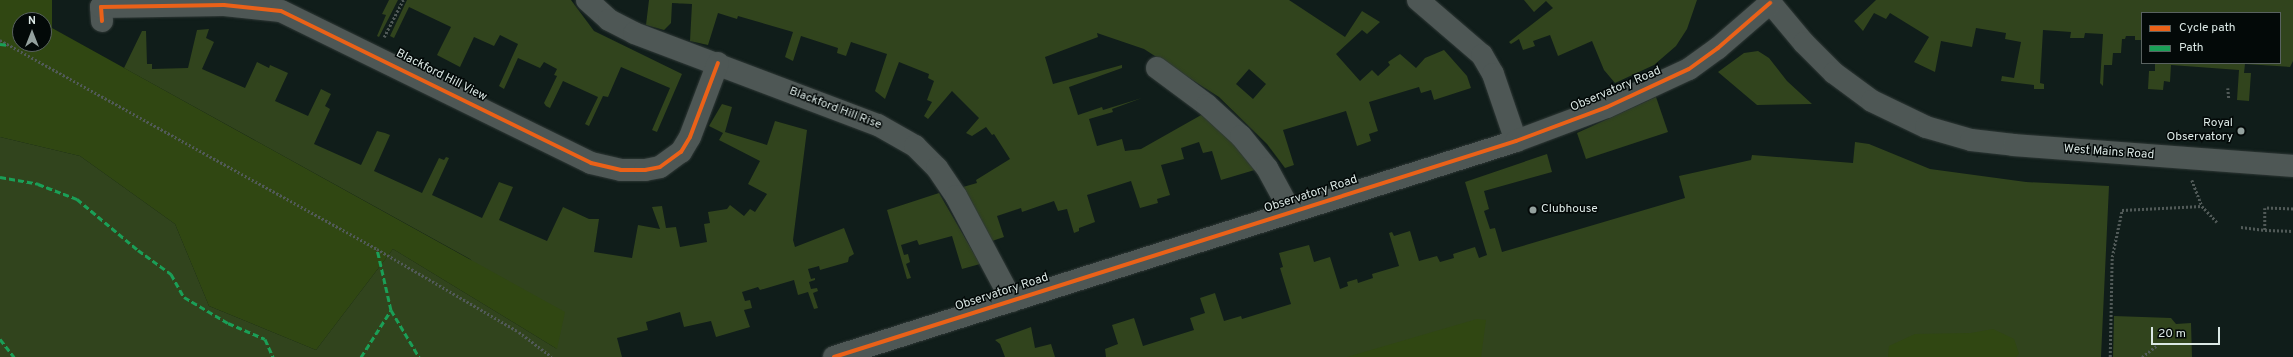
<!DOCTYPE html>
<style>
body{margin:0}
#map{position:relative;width:2293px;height:357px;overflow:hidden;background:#101d1a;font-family:Overpass,sans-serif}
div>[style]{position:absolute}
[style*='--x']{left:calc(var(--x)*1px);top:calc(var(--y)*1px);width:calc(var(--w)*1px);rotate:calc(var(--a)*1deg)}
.green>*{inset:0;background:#31441d}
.forest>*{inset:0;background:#304712}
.path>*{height:2.5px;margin-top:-1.25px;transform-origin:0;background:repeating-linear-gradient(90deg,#515a58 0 2px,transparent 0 4px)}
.roads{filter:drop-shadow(0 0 1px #2f3836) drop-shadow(0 0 1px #2f3836)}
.minor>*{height:22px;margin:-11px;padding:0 11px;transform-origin:11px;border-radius:11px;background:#4e5755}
.quiet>*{height:3px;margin-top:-1.5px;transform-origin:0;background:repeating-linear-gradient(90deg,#1a9f57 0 6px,transparent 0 9px)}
.cycleway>*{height:4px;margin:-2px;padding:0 2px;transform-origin:2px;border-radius:2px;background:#ea6118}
.dots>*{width:11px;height:11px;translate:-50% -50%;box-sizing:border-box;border:2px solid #030908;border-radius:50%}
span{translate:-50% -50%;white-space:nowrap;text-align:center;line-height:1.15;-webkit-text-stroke:3px #030908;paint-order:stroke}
.street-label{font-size:12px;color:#dbe8e5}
.poi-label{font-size:12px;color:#dbe8e5}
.right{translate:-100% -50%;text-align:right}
.left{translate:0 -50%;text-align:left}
.legend{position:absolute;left:2141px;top:12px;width:140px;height:52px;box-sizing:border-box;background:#030908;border:1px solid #596260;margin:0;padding:5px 7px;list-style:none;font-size:12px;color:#dbe8e5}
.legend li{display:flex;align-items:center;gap:8px;height:20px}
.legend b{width:20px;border:1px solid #596260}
.north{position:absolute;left:12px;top:12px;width:40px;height:40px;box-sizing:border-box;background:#030908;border:1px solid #596260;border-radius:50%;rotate:0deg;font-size:11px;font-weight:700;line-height:16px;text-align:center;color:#dbe8e5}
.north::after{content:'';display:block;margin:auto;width:14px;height:18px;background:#94a19e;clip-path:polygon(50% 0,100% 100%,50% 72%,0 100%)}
.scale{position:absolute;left:2151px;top:327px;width:69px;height:18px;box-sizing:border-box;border:2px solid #dbe8e5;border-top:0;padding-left:5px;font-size:12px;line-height:14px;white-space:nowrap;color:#dbe8e5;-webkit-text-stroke:3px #030908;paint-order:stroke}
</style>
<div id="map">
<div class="green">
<div style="clip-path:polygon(389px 0,398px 0,379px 37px,377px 36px,386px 15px,382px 14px)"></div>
<div style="clip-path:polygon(407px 0,571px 0,594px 31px,682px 74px,657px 132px,652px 130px,670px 88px,621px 67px,608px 97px,603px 96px,589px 126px,585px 124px,598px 97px,563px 81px,550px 108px,546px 106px,544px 103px,557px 76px,554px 75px,557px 69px,544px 62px,540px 68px,518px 58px,504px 89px,499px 86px,518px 44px,500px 35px,494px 46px,474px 37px,460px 67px,437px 55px,451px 27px,409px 7px,394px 38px,390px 36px)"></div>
<div style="clip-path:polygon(evenodd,649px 0,1289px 0,1345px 37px,1362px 11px,1380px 22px,1367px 34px,1362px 30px,1336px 54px,1360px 81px,1372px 70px,1378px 76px,1390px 65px,1388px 62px,1400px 54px,1416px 68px,1425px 58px,1444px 50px,1467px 76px,1471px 88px,1434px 100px,1431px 90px,1421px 93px,1419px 87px,1369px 102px,1378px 131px,1369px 134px,1371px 141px,1357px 146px,1346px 111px,1283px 130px,1294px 165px,1285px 168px,1267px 144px,1219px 97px,1144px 49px,1097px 33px,1098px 37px,1045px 57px,1053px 84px,1122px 65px,1122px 68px,1069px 87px,1078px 115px,1102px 107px,1103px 110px,1142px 98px,1112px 109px,1113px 112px,1089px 119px,1097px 146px,1122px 139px,1125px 151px,1141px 149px,1203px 114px,1241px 148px,1258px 169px,1221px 180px,1212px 151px,1203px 153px,1199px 142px,1181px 148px,1184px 159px,1161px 165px,1170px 195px,1157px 199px,1158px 203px,1140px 208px,1131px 181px,1087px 195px,1095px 222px,1079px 228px,1079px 231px,1074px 233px,1067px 209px,1058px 211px,1054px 201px,1022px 212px,1021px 208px,997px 216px,1004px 237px,992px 241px,963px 187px,977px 183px,976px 180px,1010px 159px,994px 134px,992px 135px,986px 127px,972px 136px,966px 133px,979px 118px,952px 91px,928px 119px,924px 116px,932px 102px,927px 100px,934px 81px,928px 78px,929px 74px,899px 62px,885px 99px,875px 91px,887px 54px,851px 42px,846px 56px,837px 53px,838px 48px,801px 36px,793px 61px,785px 57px,793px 32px,738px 16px,737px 19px,718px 13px,708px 45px,690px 41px,692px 4px,672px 3px,671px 23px,664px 30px,646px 25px,649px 0,1249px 69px,1266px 84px,1253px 99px,1236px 84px,1249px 69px)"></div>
<div style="clip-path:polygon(1524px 0,1697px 0,1687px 29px,1676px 46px,1654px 65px,1615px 83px,1604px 70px,1592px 41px,1558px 56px,1550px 35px,1533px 41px,1535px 46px,1523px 50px,1519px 39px,1511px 44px,1509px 42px,1553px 8px,1546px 1px,1534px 12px)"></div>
<div style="clip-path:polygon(1876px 0,2293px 0,2293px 61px,2290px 67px,2245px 64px,2244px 73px,2251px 73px,2249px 101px,2237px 100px,2239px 70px,2171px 65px,2170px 82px,2164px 81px,2163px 90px,2148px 89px,2149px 71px,2155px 71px,2155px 63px,2280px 63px,2280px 13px,2142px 13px,2142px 40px,2135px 40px,2135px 36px,2126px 36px,2125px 39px,2122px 39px,2121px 53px,2113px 53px,2112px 65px,2104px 65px,2103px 86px,2100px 83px,2103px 34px,2085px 33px,2084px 38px,2070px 38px,2071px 32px,2043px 30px,2040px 83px,2044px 84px,2044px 89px,2034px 89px,2034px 85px,2001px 81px,2002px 76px,2014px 78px,2021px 42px,2005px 39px,2006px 33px,1976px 28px,1972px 47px,1941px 41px,1935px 72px,1914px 62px,1929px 37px,1890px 13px,1886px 19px,1874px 13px,1863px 31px,1854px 21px)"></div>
<div style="clip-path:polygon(209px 29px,206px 38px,214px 42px,202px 69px,245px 88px,257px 62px,269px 68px,270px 65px,288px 73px,275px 101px,308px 116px,321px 89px,331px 94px,325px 106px,330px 109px,314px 144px,361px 165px,377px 131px,385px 133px,390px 135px,374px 171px,422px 193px,439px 158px,444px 160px,446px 157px,449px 158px,432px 195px,482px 218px,499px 182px,513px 187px,499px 220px,547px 241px,563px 207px,589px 219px,599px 219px,594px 252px,632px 258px,638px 225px,660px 229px,652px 207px,662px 206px,666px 228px,676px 227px,680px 247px,707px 242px,704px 224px,710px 223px,708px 212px,727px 209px,730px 205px,744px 216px,750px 209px,755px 212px,767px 194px,748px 184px,760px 161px,719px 140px,723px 133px,709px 126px,722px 104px,732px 107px,725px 132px,767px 145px,775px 121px,807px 130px,793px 240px,795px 247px,844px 228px,854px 254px,849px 257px,848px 262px,820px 270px,819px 266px,808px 269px,811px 279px,815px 278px,815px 280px,809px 282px,811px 289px,817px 288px,818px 291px,813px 293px,818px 308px,814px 309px,808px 292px,798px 295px,794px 280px,760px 290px,758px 287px,742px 292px,745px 301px,750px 300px,752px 308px,744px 310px,750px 327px,716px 337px,711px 321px,684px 327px,680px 312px,646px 322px,648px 330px,617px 338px,622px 357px,0 357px,0 137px,80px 156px,175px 224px,209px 306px,316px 350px,393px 249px,557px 349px,470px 259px,124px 68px,142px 31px,146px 31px,147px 64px,152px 64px,152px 69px,188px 68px,197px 30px)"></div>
<div style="clip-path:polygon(1758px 51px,1769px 58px,1787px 81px,1812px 104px,1757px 105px,1718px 72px,1744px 53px)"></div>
<div style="clip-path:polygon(1656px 97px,1668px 132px,1586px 159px,1577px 133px)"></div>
<div style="clip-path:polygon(1855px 142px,1869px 144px,1930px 169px,2026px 182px,2109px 186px,2101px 357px,1106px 357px,1105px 349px,1118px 344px,1112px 325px,1134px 318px,1143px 346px,1194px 330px,1190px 318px,1205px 313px,1200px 298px,1215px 293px,1224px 321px,1241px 316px,1242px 319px,1291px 304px,1280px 268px,1283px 267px,1279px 253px,1309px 245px,1314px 262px,1330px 257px,1340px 289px,1348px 286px,1347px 282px,1357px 279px,1358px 283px,1373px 278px,1372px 274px,1399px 266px,1389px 233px,1392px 232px,1394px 236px,1410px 231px,1419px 261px,1437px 256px,1440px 262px,1454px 258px,1453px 254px,1475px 247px,1479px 258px,1487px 255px,1465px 182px,1547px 154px,1552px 172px,1484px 191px,1489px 209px,1484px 211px,1490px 229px,1495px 228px,1502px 252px,1685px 198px,1679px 176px,1751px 160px,1752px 155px,1853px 163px)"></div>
<div style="clip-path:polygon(939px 193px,980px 264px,962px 269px,952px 236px,919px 245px,917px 240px,901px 245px,904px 255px,908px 254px,910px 262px,906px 264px,911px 278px,907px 279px,887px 210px)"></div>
<div style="clip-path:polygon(2114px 316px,2171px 318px,2176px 324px,2191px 323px,2192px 357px,2113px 357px)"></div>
<div style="clip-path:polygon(1031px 327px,1035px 348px,1051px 344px,1055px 357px,1005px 357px,1000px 344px,995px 340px)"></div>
</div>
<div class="forest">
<div style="clip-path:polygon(evenodd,0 0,52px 0,52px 28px,565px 312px,557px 349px,393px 249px,316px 350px,209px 306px,175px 224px,80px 156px,0 137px,0 0,20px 20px,44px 20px,44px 44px,20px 44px,20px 20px)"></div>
<div style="clip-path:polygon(1477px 319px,1486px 320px,1481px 357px,1347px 357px)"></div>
<div style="clip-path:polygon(1993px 329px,2014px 339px,2019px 354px,2016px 357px,1888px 357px,1889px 346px,1915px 334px,1971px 333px)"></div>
</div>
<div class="path">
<div style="--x:384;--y:37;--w:42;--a:-62.8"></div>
<div style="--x:0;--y:40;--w:431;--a:29"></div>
<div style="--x:377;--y:249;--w:164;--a:30.3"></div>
<div style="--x:519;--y:332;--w:41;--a:37.1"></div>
<div style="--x:2228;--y:88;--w:11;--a:85"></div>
<div style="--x:2192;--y:180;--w:28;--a:69"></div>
<div style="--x:2202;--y:206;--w:22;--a:47"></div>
<div style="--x:2293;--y:209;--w:28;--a:-178"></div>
<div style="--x:2265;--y:208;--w:22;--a:90"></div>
<div style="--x:2265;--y:230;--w:28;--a:2"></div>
<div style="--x:2241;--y:227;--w:24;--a:7"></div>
<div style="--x:2110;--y:357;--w:100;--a:-88.9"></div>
<div style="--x:2112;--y:257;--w:48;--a:-78"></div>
<div style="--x:2122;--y:210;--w:80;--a:-2.9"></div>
<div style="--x:2142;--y:357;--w:18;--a:-38"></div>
</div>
<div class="roads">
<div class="minor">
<div style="--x:587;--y:0;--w:30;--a:42"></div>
<div style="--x:609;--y:20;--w:28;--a:27"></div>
<div style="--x:634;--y:33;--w:261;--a:20.7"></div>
<div style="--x:878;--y:125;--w:43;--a:29.6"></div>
<div style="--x:915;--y:146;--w:31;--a:45"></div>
<div style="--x:937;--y:168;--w:34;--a:56"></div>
<div style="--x:956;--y:196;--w:119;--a:61.9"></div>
<div style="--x:1418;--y:0;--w:84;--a:40.7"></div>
<div style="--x:1482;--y:55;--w:22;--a:60"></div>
<div style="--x:1493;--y:74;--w:71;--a:71.1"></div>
<div style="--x:1768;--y:0;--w:56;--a:50.1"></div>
<div style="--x:1804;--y:43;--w:42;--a:45"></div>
<div style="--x:1834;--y:73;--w:47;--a:36.4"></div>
<div style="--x:1872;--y:101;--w:60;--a:25.7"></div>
<div style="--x:1926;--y:127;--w:47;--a:16.1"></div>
<div style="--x:1971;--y:140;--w:43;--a:6.6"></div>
<div style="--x:2014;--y:145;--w:280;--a:4.3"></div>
<div style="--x:102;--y:21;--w:14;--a:-94"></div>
<div style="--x:101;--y:7;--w:123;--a:-0.9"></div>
<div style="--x:224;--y:5;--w:57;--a:6"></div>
<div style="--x:281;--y:11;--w:345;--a:26.1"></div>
<div style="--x:591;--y:163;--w:31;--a:13"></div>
<div style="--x:621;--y:170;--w:24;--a:0"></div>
<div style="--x:645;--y:170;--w:15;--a:-11"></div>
<div style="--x:660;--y:167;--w:26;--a:-36"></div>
<div style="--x:681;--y:152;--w:17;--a:-59"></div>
<div style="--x:690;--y:137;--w:79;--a:-69.3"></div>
<div style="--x:1157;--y:68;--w:62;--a:36.5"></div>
<div style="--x:1207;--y:105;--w:46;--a:42.4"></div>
<div style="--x:1241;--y:136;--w:41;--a:50.9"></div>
<div style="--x:1267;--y:168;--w:50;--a:61.4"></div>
<div style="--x:834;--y:357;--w:715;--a:-17.57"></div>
<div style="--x:1516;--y:141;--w:97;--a:-20.5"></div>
<div style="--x:1607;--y:107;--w:90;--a:-24.9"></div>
<div style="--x:1689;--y:69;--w:36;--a:-36"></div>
<div style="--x:1718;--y:48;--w:69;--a:-40.9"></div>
</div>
</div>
<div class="quiet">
<div style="--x:0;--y:44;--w:9;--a:6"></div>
<div style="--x:0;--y:177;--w:39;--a:10"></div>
<div style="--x:38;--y:184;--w:42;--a:21"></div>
<div style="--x:77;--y:199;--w:80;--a:39.9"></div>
<div style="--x:138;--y:250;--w:41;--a:36"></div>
<div style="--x:171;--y:274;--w:26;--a:61"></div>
<div style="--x:184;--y:297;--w:51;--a:30.6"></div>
<div style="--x:228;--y:323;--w:40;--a:23.4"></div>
<div style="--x:265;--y:339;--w:20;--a:66"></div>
<div style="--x:391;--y:310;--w:55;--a:59.2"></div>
<div style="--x:0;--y:339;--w:23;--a:52"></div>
<div style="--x:361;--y:357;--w:56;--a:-57.4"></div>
<div style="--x:391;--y:310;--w:63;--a:-102.9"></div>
</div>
<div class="cycleway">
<div style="--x:102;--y:21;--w:14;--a:-94"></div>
<div style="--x:101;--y:7;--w:123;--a:-0.9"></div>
<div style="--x:224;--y:5;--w:57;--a:6"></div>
<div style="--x:281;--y:11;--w:345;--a:26.1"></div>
<div style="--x:591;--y:163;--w:31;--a:13"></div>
<div style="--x:621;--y:170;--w:24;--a:0"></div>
<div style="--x:645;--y:170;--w:15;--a:-11"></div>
<div style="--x:660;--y:167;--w:26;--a:-36"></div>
<div style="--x:681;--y:152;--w:17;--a:-59"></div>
<div style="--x:690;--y:137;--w:79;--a:-69.3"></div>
<div style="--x:834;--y:357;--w:715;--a:-17.57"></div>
<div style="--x:1516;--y:141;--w:97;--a:-20.5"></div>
<div style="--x:1607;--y:107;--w:90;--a:-24.9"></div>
<div style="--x:1689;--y:69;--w:36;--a:-36"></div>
<div style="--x:1718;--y:48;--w:69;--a:-40.9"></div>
</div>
<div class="dots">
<div style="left:2241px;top:131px;background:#94a19e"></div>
<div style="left:1533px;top:210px;background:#94a19e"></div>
</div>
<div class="street-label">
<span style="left:441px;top:76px;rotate:27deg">Blackford Hill View</span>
<span style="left:1616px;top:90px;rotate:-23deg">Observatory Road</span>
<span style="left:835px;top:109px;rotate:21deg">Blackford Hill Rise</span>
<span style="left:2109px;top:153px;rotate:4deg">West Mains Road</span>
<span style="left:1311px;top:195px;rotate:-18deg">Observatory Road</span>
<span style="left:1002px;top:293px;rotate:-18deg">Observatory Road</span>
</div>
<div class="poi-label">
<span class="right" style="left:2233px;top:131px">Royal<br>Observatory</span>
<span class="left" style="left:1541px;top:210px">Clubhouse</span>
</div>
<ul class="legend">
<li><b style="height:5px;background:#ea6118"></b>Cycle path</li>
<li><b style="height:5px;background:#1a9f57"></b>Path</li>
</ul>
<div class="north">N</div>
<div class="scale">20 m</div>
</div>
